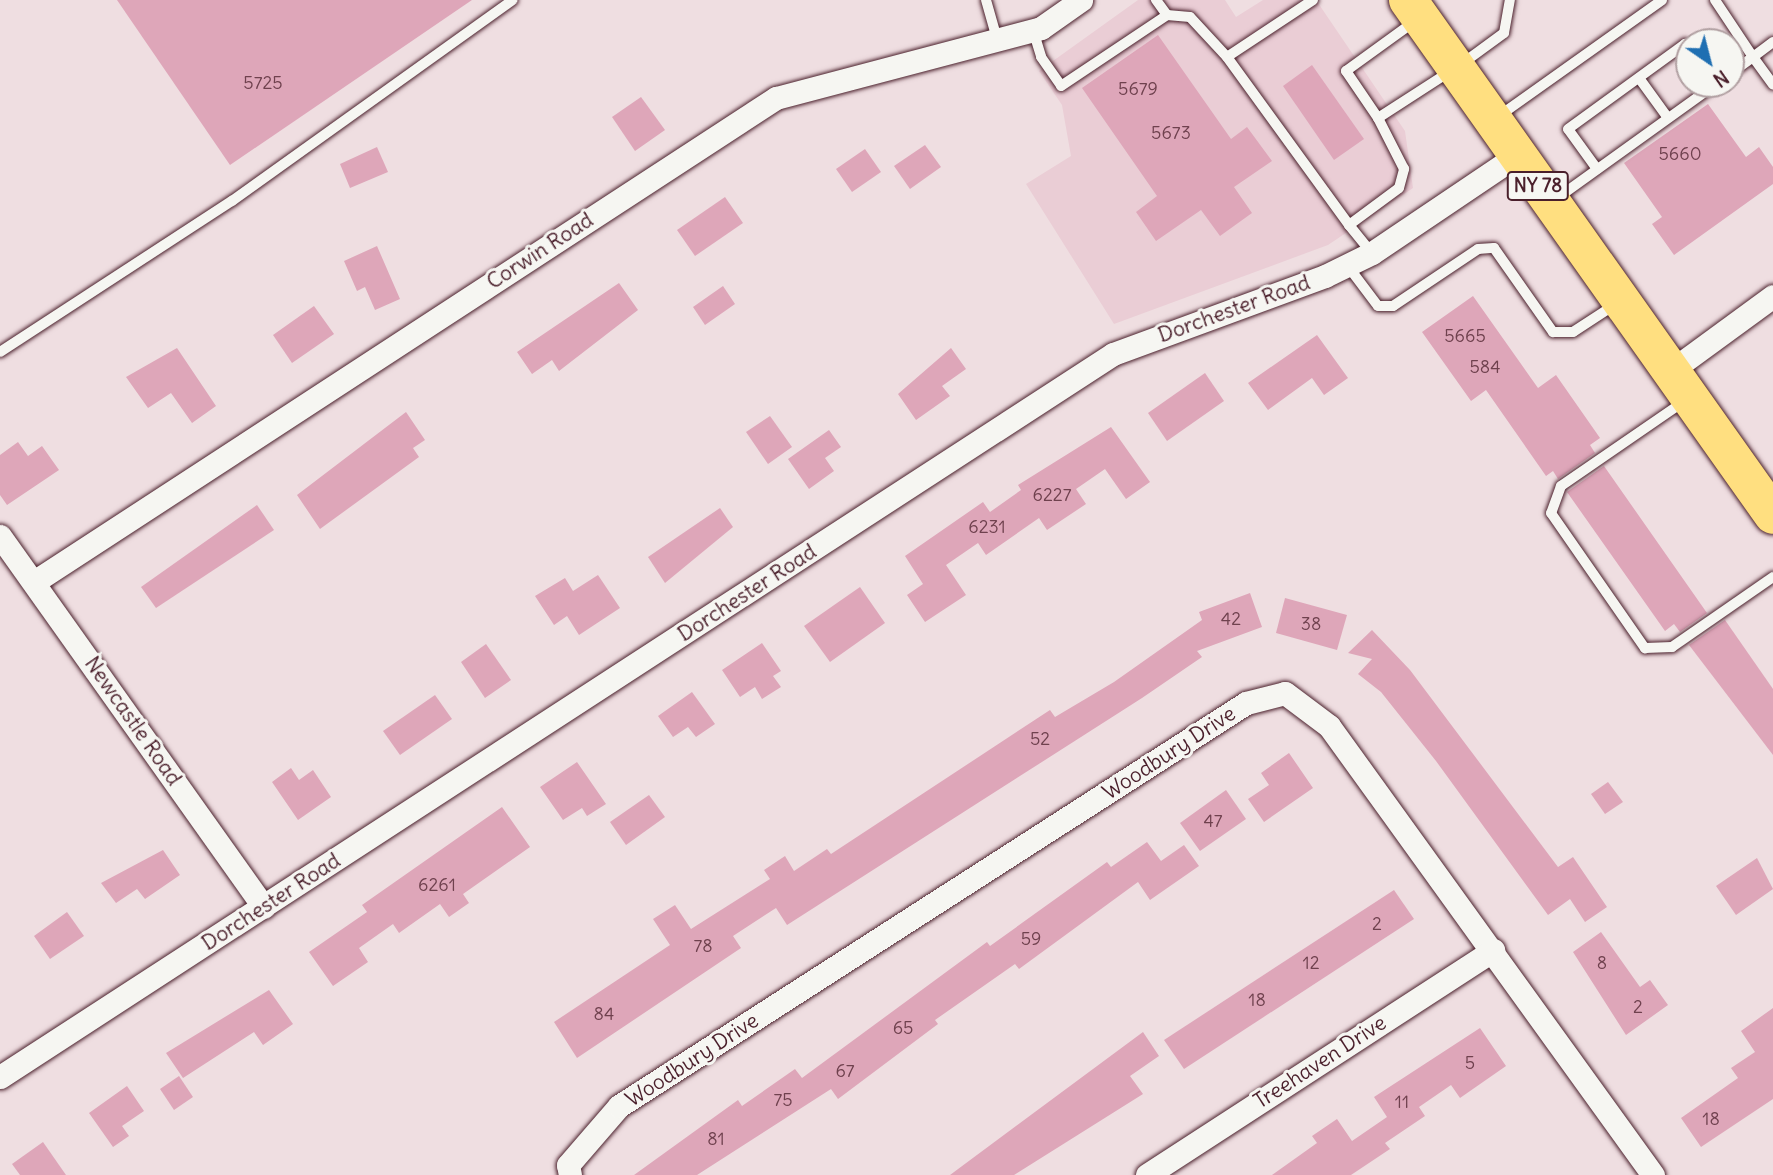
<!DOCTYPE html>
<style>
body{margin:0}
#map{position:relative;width:1773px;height:1175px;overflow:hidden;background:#efdee1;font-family:Delius,sans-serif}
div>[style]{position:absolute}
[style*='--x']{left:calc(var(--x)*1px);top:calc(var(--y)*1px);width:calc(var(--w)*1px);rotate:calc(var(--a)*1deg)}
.built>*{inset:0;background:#eacdd5}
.building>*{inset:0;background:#dea6b9}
.roads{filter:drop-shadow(0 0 2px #4a1f2b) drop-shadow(0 0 2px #4a1f2b)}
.lane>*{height:10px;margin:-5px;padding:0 5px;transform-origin:5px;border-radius:5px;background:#f6f6f2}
.street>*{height:23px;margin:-11.5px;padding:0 11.5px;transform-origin:11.5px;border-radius:11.5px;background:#f6f6f2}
.highway>*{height:38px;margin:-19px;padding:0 19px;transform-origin:19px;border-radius:19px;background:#ffdf80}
span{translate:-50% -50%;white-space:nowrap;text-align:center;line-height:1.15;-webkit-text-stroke:6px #f6f6f2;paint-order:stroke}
.number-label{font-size:18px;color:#6f414e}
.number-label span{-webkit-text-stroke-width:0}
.shield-label span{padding:2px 5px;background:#f6f6f2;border:2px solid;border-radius:5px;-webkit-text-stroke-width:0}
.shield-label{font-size:19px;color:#4a1f2b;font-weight:700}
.street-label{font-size:21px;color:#4a1f2b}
.north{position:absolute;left:1675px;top:28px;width:70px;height:70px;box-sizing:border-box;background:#f6f6f2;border:2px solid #b1a0a2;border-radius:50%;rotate:145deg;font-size:19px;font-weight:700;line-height:28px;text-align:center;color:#4a1f2b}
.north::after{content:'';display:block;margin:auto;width:24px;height:32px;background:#1f6fb2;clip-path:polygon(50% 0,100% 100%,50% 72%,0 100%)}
</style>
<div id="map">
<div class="built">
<div style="clip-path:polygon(1138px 0,1225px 0,1236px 17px,1263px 0,1316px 0,1405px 131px,1413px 188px,1328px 245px,1114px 324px,1026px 184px,1071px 156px,1062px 105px,1039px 71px)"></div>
</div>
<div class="building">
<div style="clip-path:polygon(117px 0,472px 0,230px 165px)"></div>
<div style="clip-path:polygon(1158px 35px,1231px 139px,1247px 127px,1272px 161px,1234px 187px,1252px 213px,1220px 236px,1201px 210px,1156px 241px,1136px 212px,1157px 196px,1082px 88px)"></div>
<div style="clip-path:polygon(1312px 65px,1364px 139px,1334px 160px,1283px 86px)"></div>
<div style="clip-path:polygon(641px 97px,665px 130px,635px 151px,612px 117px)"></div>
<div style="clip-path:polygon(1708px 104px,1746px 157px,1759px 147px,1773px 167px,1773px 184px,1674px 255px,1652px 224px,1662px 217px,1624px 163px)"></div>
<div style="clip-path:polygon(925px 145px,941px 167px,910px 189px,894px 166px)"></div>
<div style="clip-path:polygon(377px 147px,388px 172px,350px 188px,340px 164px)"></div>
<div style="clip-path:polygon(865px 149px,881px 172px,852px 192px,836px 169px)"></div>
<div style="clip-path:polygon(725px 197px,743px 223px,695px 256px,677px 230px)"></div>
<div style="clip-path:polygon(377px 246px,400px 299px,375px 310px,365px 287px,357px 291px,344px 261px)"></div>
<div style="clip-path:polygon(619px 283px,638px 310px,559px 371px,552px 360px,532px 374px,517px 352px)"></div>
<div style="clip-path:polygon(723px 286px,735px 304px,705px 325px,693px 307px)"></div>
<div style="clip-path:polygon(1473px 296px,1538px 388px,1556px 375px,1600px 438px,1590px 445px,1595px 453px,1558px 479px,1553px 471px,1546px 476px,1486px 390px,1471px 401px,1422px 332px)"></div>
<div style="clip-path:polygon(314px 306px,334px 334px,292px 363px,273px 335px)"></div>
<div style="clip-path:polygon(1317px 335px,1348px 378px,1324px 395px,1312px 378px,1268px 410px,1248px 383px)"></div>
<div style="clip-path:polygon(177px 348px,216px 406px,192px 423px,171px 393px,148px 408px,126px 377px)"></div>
<div style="clip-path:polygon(951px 348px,966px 369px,942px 386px,950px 396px,916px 420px,898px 394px)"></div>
<div style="clip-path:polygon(1205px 373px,1224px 401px,1167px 441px,1148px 413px)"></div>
<div style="clip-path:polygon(406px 412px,425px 440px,413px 448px,419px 457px,320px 529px,297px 495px)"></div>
<div style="clip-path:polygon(770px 416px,792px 447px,768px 464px,746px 432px)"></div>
<div style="clip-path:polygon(1111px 427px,1150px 482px,1126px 499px,1105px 469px,1076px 489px,1086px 504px,1047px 530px,1039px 518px,986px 555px,978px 543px,946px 565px,966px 595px,925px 622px,907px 595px,923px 584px,905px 556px,983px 502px,990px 512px,1021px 490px,1018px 485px)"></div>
<div style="clip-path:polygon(829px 430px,841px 447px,825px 458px,834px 471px,809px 489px,788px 459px)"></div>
<div style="clip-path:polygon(18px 442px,28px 456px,42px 446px,59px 470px,7px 505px,0 495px,0 455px)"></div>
<div style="clip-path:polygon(1604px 466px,1707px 613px,1680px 632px,1674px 624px,1665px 631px,1567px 492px)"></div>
<div style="clip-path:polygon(257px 505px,274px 530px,156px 608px,141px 587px)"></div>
<div style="clip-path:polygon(720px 508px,733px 527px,665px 583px,648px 557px)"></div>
<div style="clip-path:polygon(598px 575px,620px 608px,579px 635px,567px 616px,554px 625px,535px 596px,565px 578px,573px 591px)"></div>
<div style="clip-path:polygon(860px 587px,885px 623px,830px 662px,804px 626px)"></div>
<div style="clip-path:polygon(1250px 593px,1262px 627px,1197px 651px,1202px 657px,1142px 698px,787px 925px,776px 908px,733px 936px,741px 948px,577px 1058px,554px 1022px,670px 945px,653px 919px,675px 905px,691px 929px,770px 879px,764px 870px,785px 856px,794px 871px,827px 849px,831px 854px,1050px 710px,1055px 717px,1114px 682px,1202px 620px,1199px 612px)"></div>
<div style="clip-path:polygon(1285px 598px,1347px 615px,1337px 650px,1276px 633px)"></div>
<div style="clip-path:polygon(1725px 620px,1773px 689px,1773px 755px,1689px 645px)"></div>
<div style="clip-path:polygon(1372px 630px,1410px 670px,1558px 867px,1573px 857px,1607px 907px,1585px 922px,1570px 899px,1548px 915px,1436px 761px,1381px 692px,1358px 674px,1372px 659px,1348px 653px)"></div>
<div style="clip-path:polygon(762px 643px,781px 671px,773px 676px,781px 687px,762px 699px,755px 687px,740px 697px,722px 670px)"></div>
<div style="clip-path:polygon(486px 644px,511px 680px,485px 698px,461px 662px)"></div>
<div style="clip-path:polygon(692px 692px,715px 724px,696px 737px,688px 727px,673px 737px,658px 716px)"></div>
<div style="clip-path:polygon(435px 695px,452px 719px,400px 755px,383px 731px)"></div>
<div style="clip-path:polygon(1289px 753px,1313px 788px,1264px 822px,1248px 799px,1269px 785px,1261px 773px)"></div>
<div style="clip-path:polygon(577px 762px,606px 804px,587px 816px,582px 808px,563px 820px,540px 787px)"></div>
<div style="clip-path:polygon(291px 768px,299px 780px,313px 770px,331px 797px,298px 820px,272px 782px)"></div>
<div style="clip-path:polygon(1608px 782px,1623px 802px,1605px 814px,1591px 794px)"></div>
<div style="clip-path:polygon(1226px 790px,1246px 819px,1200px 851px,1180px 823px)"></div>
<div style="clip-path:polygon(649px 795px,665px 817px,626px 845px,610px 822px)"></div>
<div style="clip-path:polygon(502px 807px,530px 847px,463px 894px,469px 903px,449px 917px,440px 904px,399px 933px,393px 924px,359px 948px,368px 962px,333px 986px,309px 952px,367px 912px,362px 905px)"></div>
<div style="clip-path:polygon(1147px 842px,1161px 861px,1184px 845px,1199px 866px,1150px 900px,1138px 882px,1019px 969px,1015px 964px,935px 1020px,938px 1024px,838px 1099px,831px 1089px,697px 1175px,634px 1175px,738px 1100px,742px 1106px,795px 1069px,802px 1078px,987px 942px,990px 946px,1107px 862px,1111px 867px)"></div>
<div style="clip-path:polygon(163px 850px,180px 875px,145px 899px,137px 889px,116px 903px,101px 883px)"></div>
<div style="clip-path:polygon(1757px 858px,1773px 889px,1736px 915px,1716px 886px)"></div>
<div style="clip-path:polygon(1394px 890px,1414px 919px,1184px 1069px,1164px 1040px)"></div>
<div style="clip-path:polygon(67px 912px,84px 936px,50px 959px,34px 936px)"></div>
<div style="clip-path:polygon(1601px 932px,1640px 987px,1650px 980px,1668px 1005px,1626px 1035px,1573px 952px)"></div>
<div style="clip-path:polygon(269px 990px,293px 1024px,263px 1045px,254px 1032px,183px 1078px,166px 1053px)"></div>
<div style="clip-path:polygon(1773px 1008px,1773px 1099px,1701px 1147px,1681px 1118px,1738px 1078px,1731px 1068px,1755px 1052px,1741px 1031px)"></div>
<div style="clip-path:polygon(1480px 1028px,1506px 1066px,1460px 1098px,1451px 1085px,1419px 1107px,1425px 1116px,1385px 1143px,1390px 1149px,1351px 1175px,1272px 1175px,1317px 1143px,1312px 1136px,1337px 1119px,1352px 1141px,1387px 1117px,1374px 1097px)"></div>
<div style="clip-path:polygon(1143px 1032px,1159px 1056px,1130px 1076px,1143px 1094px,1014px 1175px,950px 1175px)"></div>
<div style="clip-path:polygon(179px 1076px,193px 1097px,174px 1110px,160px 1089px)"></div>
<div style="clip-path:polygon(127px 1086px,144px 1111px,122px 1126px,129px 1136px,113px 1147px,89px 1113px)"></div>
<div style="clip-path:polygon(43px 1142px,66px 1175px,20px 1175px,12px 1164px)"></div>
</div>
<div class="roads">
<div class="lane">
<div style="--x:986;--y:0;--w:41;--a:74.2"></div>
<div style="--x:1313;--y:0;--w:103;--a:146.5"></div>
<div style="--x:1227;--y:57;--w:208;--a:54"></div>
<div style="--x:1349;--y:225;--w:62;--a:-36.5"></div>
<div style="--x:1399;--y:188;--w:20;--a:-75"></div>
<div style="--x:1404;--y:169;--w:57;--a:-117"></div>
<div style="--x:1378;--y:118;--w:85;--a:-32.9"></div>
<div style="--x:1715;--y:0;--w:69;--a:56.3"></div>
<div style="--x:1753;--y:57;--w:25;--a:-37"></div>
<div style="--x:1167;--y:15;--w:23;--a:5"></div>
<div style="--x:1190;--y:17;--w:54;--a:47.2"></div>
<div style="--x:1033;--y:30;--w:28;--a:73"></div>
<div style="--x:1041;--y:57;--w:35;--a:55"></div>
<div style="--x:1061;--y:86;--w:128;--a:-33.8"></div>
<div style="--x:1167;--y:15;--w:19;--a:-126"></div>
<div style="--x:1463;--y:63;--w:51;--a:-36.2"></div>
<div style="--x:1504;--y:33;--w:34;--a:-80"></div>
<div style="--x:1731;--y:73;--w:27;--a:-36"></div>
<div style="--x:1753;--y:57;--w:34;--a:54"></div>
<div style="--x:1639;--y:78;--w:49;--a:54.1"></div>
<div style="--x:1499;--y:116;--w:200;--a:-35.4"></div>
<div style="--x:1378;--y:118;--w:57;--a:-124.2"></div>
<div style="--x:1346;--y:71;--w:85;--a:-35.9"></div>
<div style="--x:1597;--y:169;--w:49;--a:-125.9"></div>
<div style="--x:1568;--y:129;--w:145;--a:-36"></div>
<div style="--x:1685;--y:44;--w:7;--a:56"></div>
<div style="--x:1556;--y:199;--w:197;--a:-35.7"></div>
<div style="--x:1349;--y:225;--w:36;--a:51"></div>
<div style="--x:1347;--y:265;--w:51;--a:52.9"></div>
<div style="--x:1378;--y:306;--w:15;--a:0"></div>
<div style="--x:1393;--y:306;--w:102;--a:-33.8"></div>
<div style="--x:1478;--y:249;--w:16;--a:-4"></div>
<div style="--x:1494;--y:248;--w:103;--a:54.9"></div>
<div style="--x:1553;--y:332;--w:20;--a:0"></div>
<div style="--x:1573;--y:332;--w:51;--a:-33.1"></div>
<div style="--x:0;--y:352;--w:277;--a:-33.1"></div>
<div style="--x:232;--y:201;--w:345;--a:-35.6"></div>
<div style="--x:1686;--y:400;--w:152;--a:145.5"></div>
<div style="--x:1561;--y:486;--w:29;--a:110"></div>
<div style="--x:1551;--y:513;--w:165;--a:55.2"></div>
<div style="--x:1645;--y:648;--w:27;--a:-2"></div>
<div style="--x:1672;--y:647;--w:123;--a:-34.7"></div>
</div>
<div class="street">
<div style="--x:1672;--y:370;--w:125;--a:-36.2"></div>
<div style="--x:0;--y:536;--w:455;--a:54.6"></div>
<div style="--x:34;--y:582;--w:886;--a:-33.12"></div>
<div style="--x:776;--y:98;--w:274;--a:-14.8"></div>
<div style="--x:1041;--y:28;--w:49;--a:-35"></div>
<div style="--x:0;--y:1077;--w:1327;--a:-33.01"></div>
<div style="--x:1113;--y:354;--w:226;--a:-20.2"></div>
<div style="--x:1325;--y:276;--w:52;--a:-26.1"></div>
<div style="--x:1372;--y:253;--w:174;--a:-34"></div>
<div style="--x:570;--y:1175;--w:10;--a:-101"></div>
<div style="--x:568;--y:1165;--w:78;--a:-49.2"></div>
<div style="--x:619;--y:1106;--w:745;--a:-32.73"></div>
<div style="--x:1246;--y:703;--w:40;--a:-14.4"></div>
<div style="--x:1285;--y:693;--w:55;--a:36.9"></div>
<div style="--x:1329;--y:726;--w:554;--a:54.19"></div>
<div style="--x:1147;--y:1175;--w:413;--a:-33"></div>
</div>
<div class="highway">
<div style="--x:1408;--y:0;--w:631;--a:54.67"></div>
</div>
</div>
<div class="number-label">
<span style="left:263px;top:83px">5725</span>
<span style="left:1138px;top:89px">5679</span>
<span style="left:1171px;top:133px">5673</span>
<span style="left:1680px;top:154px">5660</span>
<span style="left:1465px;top:336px">5665</span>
<span style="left:1485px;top:367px">584</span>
<span style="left:1052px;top:495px">6227</span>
<span style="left:987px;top:527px">6231</span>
<span style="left:1231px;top:619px">42</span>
<span style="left:1311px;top:624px">38</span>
<span style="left:1040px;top:739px">52</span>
<span style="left:1213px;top:821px">47</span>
<span style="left:437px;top:885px">6261</span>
<span style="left:1377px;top:924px">2</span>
<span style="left:1031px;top:939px">59</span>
<span style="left:703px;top:946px">78</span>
<span style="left:1311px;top:963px">12</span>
<span style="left:1602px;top:963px">8</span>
<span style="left:1257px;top:1000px">18</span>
<span style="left:1638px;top:1007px">2</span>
<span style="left:604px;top:1014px">84</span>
<span style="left:903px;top:1028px">65</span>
<span style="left:1470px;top:1063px">5</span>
<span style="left:845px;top:1071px">67</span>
<span style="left:783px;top:1100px">75</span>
<span style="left:1402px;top:1102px">11</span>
<span style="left:1711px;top:1119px">18</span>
<span style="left:716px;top:1139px">81</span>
</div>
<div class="shield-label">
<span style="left:1538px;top:186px">NY 78</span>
</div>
<div class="street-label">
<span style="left:540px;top:251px;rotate:-33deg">Corwin Road</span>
<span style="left:1234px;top:309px;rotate:-20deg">Dorchester Road</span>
<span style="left:747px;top:593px;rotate:-33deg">Dorchester Road</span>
<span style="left:133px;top:721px;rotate:55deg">Newcastle Road</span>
<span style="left:1169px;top:753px;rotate:-33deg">Woodbury Drive</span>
<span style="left:271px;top:902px;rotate:-33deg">Dorchester Road</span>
<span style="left:692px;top:1060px;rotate:-33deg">Woodbury Drive</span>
<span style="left:1320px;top:1062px;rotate:-33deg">Treehaven Drive</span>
</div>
<div class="north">N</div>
</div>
